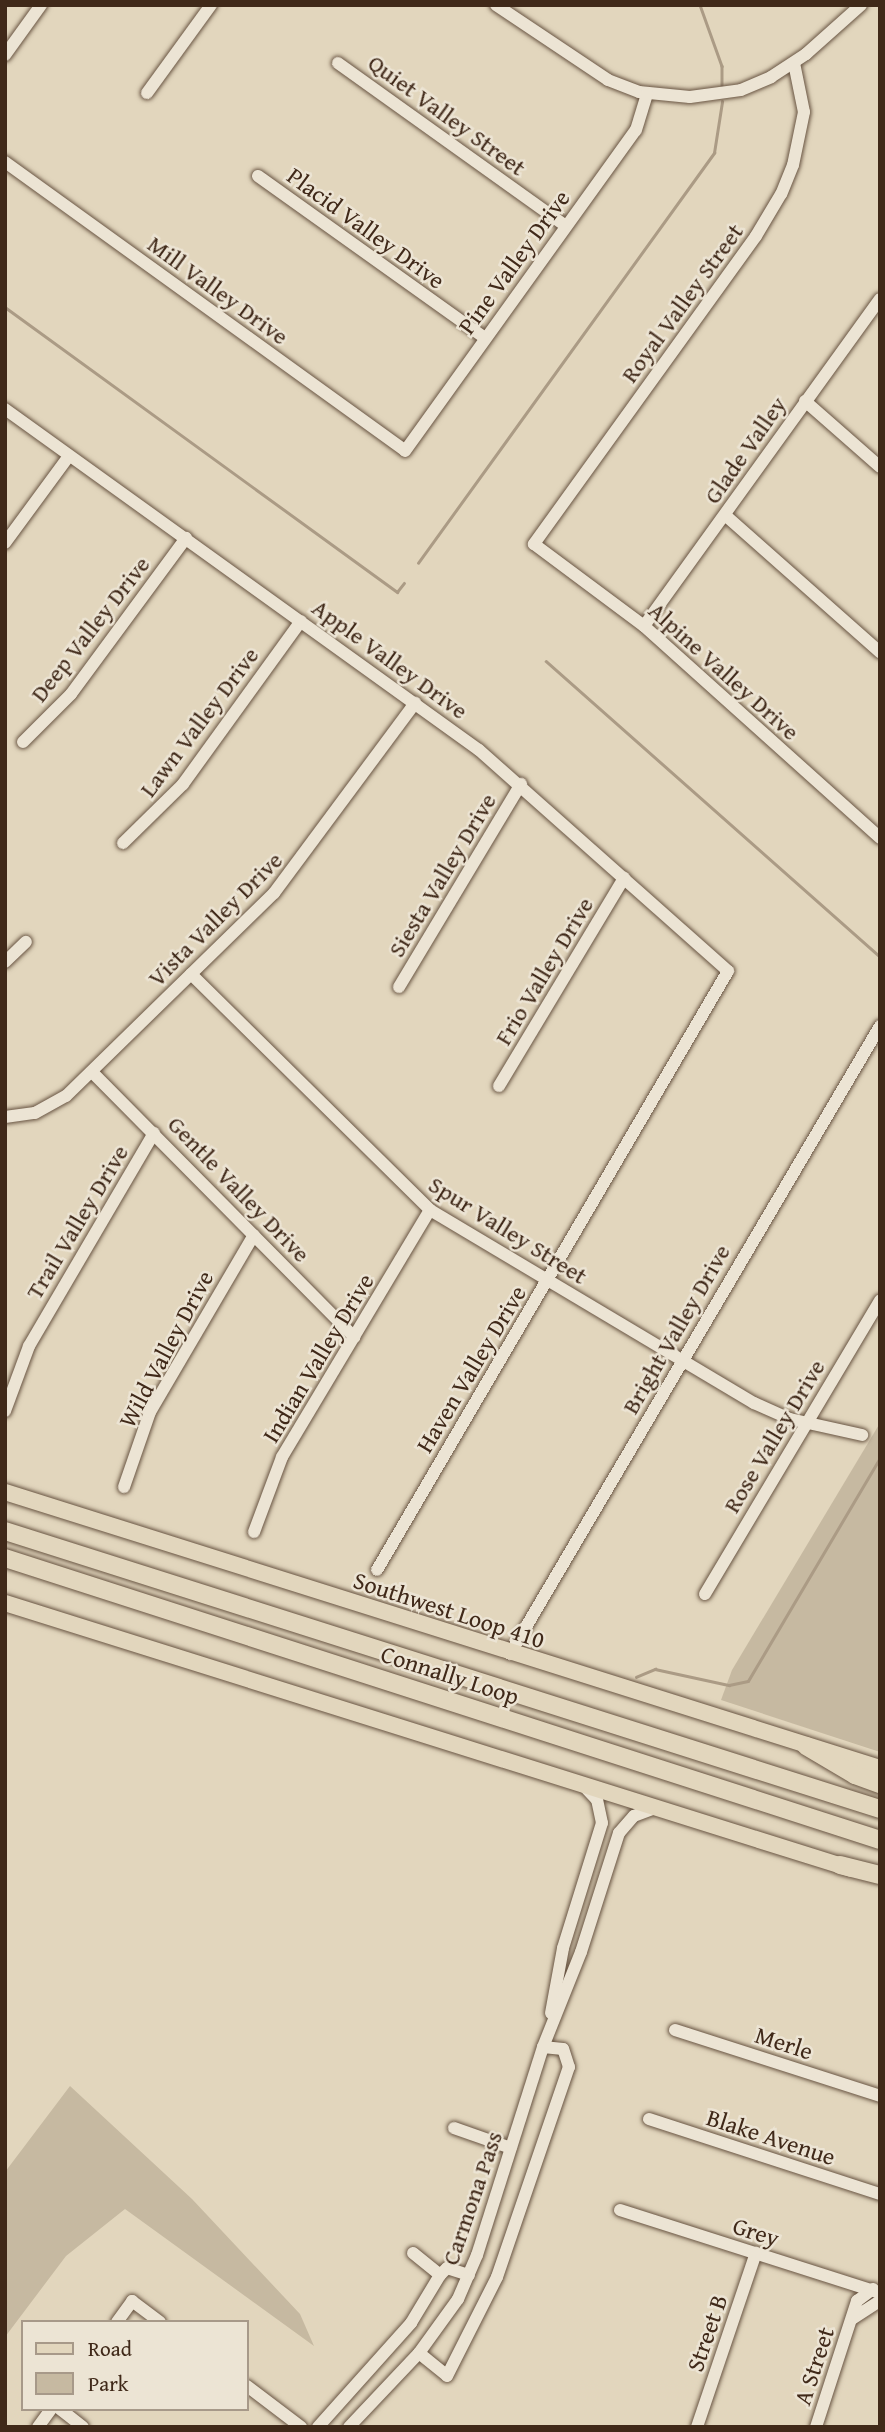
<!DOCTYPE html>
<style>
body{margin:0}
#map{position:relative;width:885px;height:2432px;overflow:hidden;background:#e2d6bd;font-family:"Gentium Book Plus",serif}
div>[style]{position:absolute}
[style*='--x']{left:calc(var(--x)*1px);top:calc(var(--y)*1px);width:calc(var(--w)*1px);rotate:calc(var(--a)*1deg)}
.green>*{inset:0;background:#c6b9a1}
.stream>*{height:2.5px;margin:-1.25px;padding:0 1.25px;transform-origin:1.25px;border-radius:1.25px;background:#ab9b85}
.roads{filter:drop-shadow(0 0 2px #685442) drop-shadow(0 0 2px #685442)}
.minor>*{height:12px;margin:-6px;padding:0 6px;transform-origin:6px;border-radius:6px;background:#ece4d4}
.major>*{height:16px;margin:-8px;padding:0 8px;transform-origin:8px;border-radius:8px;background:#e2d6bd}
.highway>*{height:18px;margin:-9px;padding:0 9px;transform-origin:9px;border-radius:9px;background:#e2d6bd}
span{translate:-50% -50%;white-space:nowrap;text-align:center;line-height:1.15;-webkit-text-stroke:5px #ece4d4;paint-order:stroke}
.street-label{font-size:24px;color:#402919}
.frame{position:absolute;inset:0;border:7px solid #402919;pointer-events:none}
.legend{position:absolute;left:21px;top:2320px;width:228px;height:91px;box-sizing:border-box;background:#ece4d4;border:2px solid #a79989;margin:0;padding:9px 12px;list-style:none;font-size:21px;color:#402919}
.legend li{display:flex;align-items:center;gap:14px;height:35px}
.legend b{width:35px;border:2px solid #a79989}
</style>
<div id="map">
<div class="green">
<div style="clip-path:polygon(880px 1423px,880px 1752px,721px 1700px,732px 1670px)"></div>
<div style="clip-path:polygon(70px 2086px,192px 2199px,300px 2314px,314px 2346px,125px 2209px,66px 2256px,5px 2337px,5px 2172px)"></div>
</div>
<div class="stream">
<div style="--x:700;--y:5;--w:65;--a:70.2"></div>
<div style="--x:722;--y:66;--w:20;--a:90"></div>
<div style="--x:5;--y:307;--w:485;--a:36"></div>
<div style="--x:397;--y:592;--w:11;--a:-52"></div>
<div style="--x:418;--y:563;--w:506;--a:-54.17"></div>
<div style="--x:714;--y:153;--w:52;--a:-81.1"></div>
<div style="--x:546;--y:661;--w:446;--a:41.5"></div>
<div style="--x:636;--y:1677;--w:21;--a:-23"></div>
<div style="--x:655;--y:1669;--w:76;--a:12.2"></div>
<div style="--x:729;--y:1685;--w:19;--a:-12"></div>
<div style="--x:748;--y:1681;--w:259;--a:-59.4"></div>
</div>
<div class="roads">
<div class="minor">
<div style="--x:496;--y:5;--w:135;--a:33.8"></div>
<div style="--x:608;--y:80;--w:33;--a:21"></div>
<div style="--x:639;--y:92;--w:51;--a:5.6"></div>
<div style="--x:690;--y:97;--w:51;--a:-7.8"></div>
<div style="--x:741;--y:90;--w:33;--a:-23"></div>
<div style="--x:771;--y:77;--w:42;--a:-33.3"></div>
<div style="--x:806;--y:54;--w:74;--a:-41.7"></div>
<div style="--x:5;--y:55;--w:62;--a:-54.2"></div>
<div style="--x:338;--y:63;--w:280;--a:35.6"></div>
<div style="--x:794;--y:63;--w:50;--a:78.5"></div>
<div style="--x:804;--y:112;--w:54;--a:101.7"></div>
<div style="--x:793;--y:165;--w:31;--a:112"></div>
<div style="--x:781;--y:194;--w:49;--a:120.8"></div>
<div style="--x:756;--y:236;--w:380;--a:125.8"></div>
<div style="--x:534;--y:544;--w:137;--a:36.7"></div>
<div style="--x:644;--y:626;--w:317;--a:41.9"></div>
<div style="--x:147;--y:93;--w:109;--a:-54"></div>
<div style="--x:5;--y:162;--w:493;--a:35.8"></div>
<div style="--x:405;--y:451;--w:395;--a:-54.3"></div>
<div style="--x:636;--y:130;--w:38;--a:-73"></div>
<div style="--x:258;--y:176;--w:279;--a:35.5"></div>
<div style="--x:805;--y:401;--w:100;--a:41.3"></div>
<div style="--x:5;--y:409;--w:584;--a:35.73"></div>
<div style="--x:479;--y:750;--w:333;--a:41.6"></div>
<div style="--x:728;--y:971;--w:694;--a:120.37"></div>
<div style="--x:725;--y:515;--w:207;--a:41.5"></div>
<div style="--x:5;--y:543;--w:108;--a:-53.7"></div>
<div style="--x:644;--y:626;--w:403;--a:-54.2"></div>
<div style="--x:23;--y:742;--w:68;--a:-45"></div>
<div style="--x:71;--y:694;--w:194;--a:-53.6"></div>
<div style="--x:123;--y:843;--w:84;--a:-44.5"></div>
<div style="--x:183;--y:784;--w:201;--a:-54.1"></div>
<div style="--x:5;--y:962;--w:29;--a:-44"></div>
<div style="--x:191;--y:974;--w:336;--a:44.6"></div>
<div style="--x:430;--y:1210;--w:377;--a:30.8"></div>
<div style="--x:754;--y:1403;--w:39;--a:24"></div>
<div style="--x:790;--y:1419;--w:74;--a:12.5"></div>
<div style="--x:399;--y:987;--w:237;--a:-59"></div>
<div style="--x:92;--y:1072;--w:373;--a:45.3"></div>
<div style="--x:499;--y:1086;--w:243;--a:-59"></div>
<div style="--x:5;--y:1117;--w:30;--a:-8"></div>
<div style="--x:35;--y:1113;--w:35;--a:-29"></div>
<div style="--x:66;--y:1096;--w:291;--a:-44.3"></div>
<div style="--x:274;--y:893;--w:237;--a:-53.4"></div>
<div style="--x:5;--y:1411;--w:69;--a:-69.7"></div>
<div style="--x:29;--y:1346;--w:247;--a:-59.6"></div>
<div style="--x:124;--y:1487;--w:79;--a:-70.9"></div>
<div style="--x:150;--y:1412;--w:205;--a:-59.6"></div>
<div style="--x:254;--y:1532;--w:80;--a:-69.5"></div>
<div style="--x:282;--y:1457;--w:288;--a:-59.1"></div>
<div style="--x:705;--y:1594;--w:342;--a:-59.2"></div>
<div style="--x:510;--y:1654;--w:729;--a:-59.49"></div>
<div style="--x:551;--y:2013;--w:66;--a:-79.5"></div>
<div style="--x:563;--y:1948;--w:131;--a:-72.7"></div>
<div style="--x:602;--y:1823;--w:24;--a:-102"></div>
<div style="--x:597;--y:1800;--w:21;--a:-133"></div>
<div style="--x:675;--y:2030;--w:215;--a:17.8"></div>
<div style="--x:649;--y:2119;--w:243;--a:18"></div>
<div style="--x:454;--y:2128;--w:60;--a:19.3"></div>
<div style="--x:620;--y:2210;--w:273;--a:17.7"></div>
<div style="--x:413;--y:2253;--w:35;--a:39"></div>
<div style="--x:852;--y:2319;--w:33;--a:-33"></div>
<div style="--x:117;--y:2322;--w:26;--a:-54"></div>
<div style="--x:132;--y:2301;--w:35;--a:37"></div>
<div style="--x:419;--y:2353;--w:36;--a:39"></div>
<div style="--x:447;--y:2376;--w:111;--a:-63.2"></div>
<div style="--x:497;--y:2277;--w:222;--a:-71.1"></div>
<div style="--x:569;--y:2067;--w:19;--a:-108"></div>
<div style="--x:563;--y:2049;--w:20;--a:-174"></div>
<div style="--x:247;--y:2386;--w:68;--a:37.2"></div>
<div style="--x:60;--y:2409;--w:29;--a:38"></div>
<div style="--x:38;--y:2427;--w:22;--a:-54"></div>
<div style="--x:318;--y:2427;--w:140;--a:-48.2"></div>
<div style="--x:411;--y:2323;--w:56;--a:-58.9"></div>
<div style="--x:440;--y:2275;--w:10;--a:-45"></div>
<div style="--x:447;--y:2268;--w:23;--a:18"></div>
<div style="--x:349;--y:2427;--w:102;--a:-46.6"></div>
<div style="--x:419;--y:2353;--w:67;--a:-54.2"></div>
<div style="--x:458;--y:2299;--w:48;--a:-66.6"></div>
<div style="--x:477;--y:2255;--w:218;--a:-72.4"></div>
<div style="--x:543;--y:2047;--w:102;--a:-68.2"></div>
<div style="--x:581;--y:1952;--w:125;--a:-72.3"></div>
<div style="--x:619;--y:1833;--w:23;--a:-49"></div>
<div style="--x:634;--y:1816;--w:25;--a:-21"></div>
<div style="--x:697;--y:2427;--w:184;--a:-71.3"></div>
<div style="--x:816;--y:2427;--w:133;--a:-72"></div>
<div style="--x:857;--y:2301;--w:20;--a:-37"></div>
</div>
<div class="major">
<div style="--x:5;--y:1492;--w:917;--a:17.51"></div>
<div style="--x:5;--y:1603;--w:887;--a:17.45"></div>
</div>
<div class="highway">
<div style="--x:5;--y:1531;--w:918;--a:17.63"></div>
<div style="--x:5;--y:1558;--w:919;--a:17.86"></div>
<div style="--x:806;--y:1746;--w:57;--a:30.6"></div>
<div style="--x:855;--y:1775;--w:27;--a:20"></div>
<div style="--x:840;--y:1865;--w:41;--a:14"></div>
</div>
</div>
<div class="street-label">
<span style="left:447px;top:115px;rotate:36deg">Quiet Valley Street</span>
<span style="left:366px;top:228px;rotate:36deg">Placid Valley Drive</span>
<span style="left:514px;top:262px;rotate:-54deg">Pine Valley Drive</span>
<span style="left:218px;top:290px;rotate:36deg">Mill Valley Drive</span>
<span style="left:682px;top:303px;rotate:-54deg">Royal Valley Street</span>
<span style="left:745px;top:450px;rotate:-55deg">Glade Valley</span>
<span style="left:90px;top:629px;rotate:-52deg">Deep Valley Drive</span>
<span style="left:390px;top:659px;rotate:36deg">Apple Valley Drive</span>
<span style="left:724px;top:671px;rotate:42deg">Alpine Valley Drive</span>
<span style="left:199px;top:722px;rotate:-53deg">Lawn Valley Drive</span>
<span style="left:442px;top:875px;rotate:-59deg">Siesta Valley Drive</span>
<span style="left:215px;top:919px;rotate:-45deg">Vista Valley Drive</span>
<span style="left:544px;top:971px;rotate:-59deg">Frio Valley Drive</span>
<span style="left:239px;top:1189px;rotate:46deg">Gentle Valley Drive</span>
<span style="left:77px;top:1222px;rotate:-59deg">Trail Valley Drive</span>
<span style="left:508px;top:1230px;rotate:32deg">Spur Valley Street</span>
<span style="left:676px;top:1329px;rotate:-60deg">Bright Valley Drive</span>
<span style="left:166px;top:1349px;rotate:-62deg">Wild Valley Drive</span>
<span style="left:318px;top:1358px;rotate:-59deg">Indian Valley Drive</span>
<span style="left:471px;top:1369px;rotate:-59deg">Haven Valley Drive</span>
<span style="left:774px;top:1436px;rotate:-59deg">Rose Valley Drive</span>
<span style="left:449px;top:1610px;rotate:18deg">Southwest Loop 410</span>
<span style="left:450px;top:1675px;rotate:18deg">Connally Loop</span>
<span style="left:784px;top:2043px;rotate:18deg">Merle</span>
<span style="left:771px;top:2137px;rotate:18deg">Blake Avenue</span>
<span style="left:472px;top:2198px;rotate:-71deg">Carmona Pass</span>
<span style="left:756px;top:2232px;rotate:18deg">Grey</span>
<span style="left:707px;top:2333px;rotate:-71deg">Street B</span>
<span style="left:814px;top:2366px;rotate:-72deg">A Street</span>
</div>
<div class="frame"></div>
<ul class="legend">
<li><b style="height:9px;background:#e2d6bd"></b>Road</li>
<li><b style="height:19px;background:#c6b9a1"></b>Park</li>
</ul>
</div>
